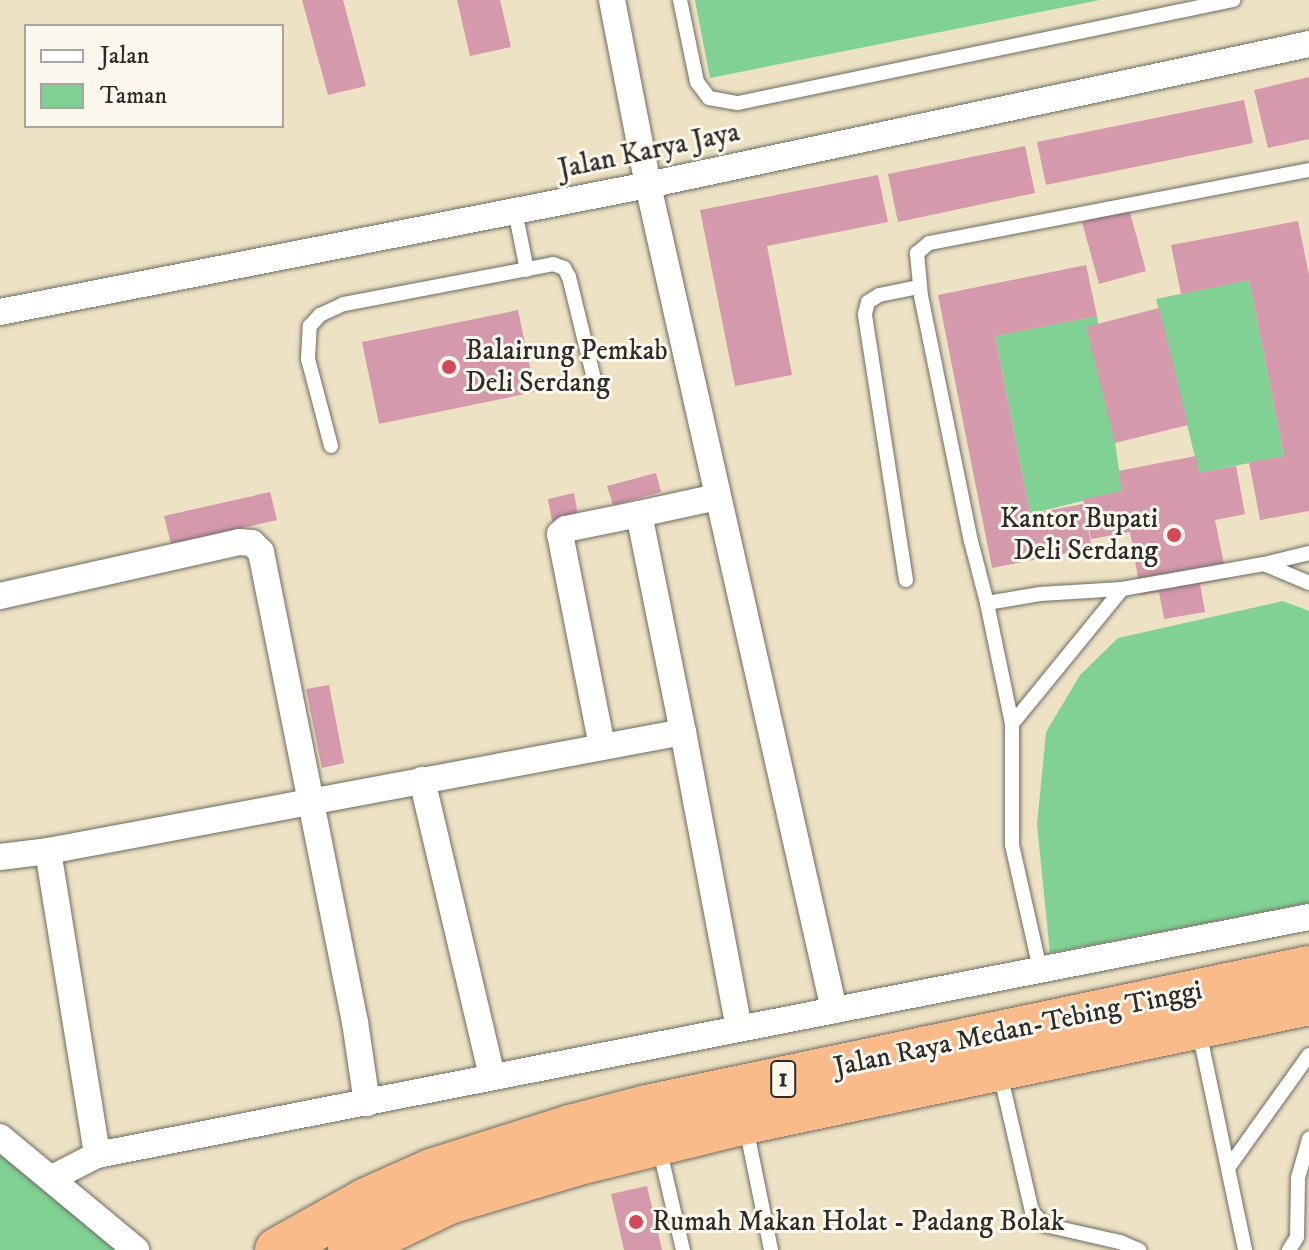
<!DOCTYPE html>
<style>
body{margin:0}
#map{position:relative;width:1309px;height:1250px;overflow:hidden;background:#ede3c4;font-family:"IM FELL DW Pica",serif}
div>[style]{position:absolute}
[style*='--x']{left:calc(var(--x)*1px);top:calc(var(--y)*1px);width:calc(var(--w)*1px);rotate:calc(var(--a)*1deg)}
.green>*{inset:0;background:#80d193}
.building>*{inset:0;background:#d499ab}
.roads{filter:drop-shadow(0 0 2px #6f6b61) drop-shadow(0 0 2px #6f6b61)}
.lane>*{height:14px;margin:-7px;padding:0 7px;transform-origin:7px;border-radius:7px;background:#fff}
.street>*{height:26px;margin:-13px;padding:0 13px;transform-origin:13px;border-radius:13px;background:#fff}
.highway>*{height:44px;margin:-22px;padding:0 22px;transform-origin:22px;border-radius:22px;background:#fabb8b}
.dots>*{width:22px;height:22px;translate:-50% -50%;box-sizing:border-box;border:4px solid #fbf7ec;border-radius:50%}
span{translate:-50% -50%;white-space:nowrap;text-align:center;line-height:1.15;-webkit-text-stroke:6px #fbf7ec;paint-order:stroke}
.shield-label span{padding:2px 6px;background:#fbf7ec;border:2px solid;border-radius:6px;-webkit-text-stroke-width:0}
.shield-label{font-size:26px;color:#2b2b2b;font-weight:700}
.street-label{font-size:28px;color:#2b2b2b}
.poi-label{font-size:28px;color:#2b2b2b}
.left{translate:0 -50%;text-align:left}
.right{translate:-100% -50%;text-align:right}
.legend{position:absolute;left:24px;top:24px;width:260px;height:104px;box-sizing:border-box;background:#fbf7ec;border:2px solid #a8a59f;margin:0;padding:10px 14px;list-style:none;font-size:24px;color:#2b2b2b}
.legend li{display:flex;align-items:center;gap:16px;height:40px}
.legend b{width:40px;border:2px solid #a8a59f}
</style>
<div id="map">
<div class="green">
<div style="clip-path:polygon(695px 0,1100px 0,710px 78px)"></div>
<div style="clip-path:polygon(1249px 280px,1284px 456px,1199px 473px,1156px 299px)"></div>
<div style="clip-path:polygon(1097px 316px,1122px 491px,1030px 514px,995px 336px)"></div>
<div style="clip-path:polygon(1283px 601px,1309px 611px,1309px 903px,1050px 953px,1037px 825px,1046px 732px,1080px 675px,1118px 638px)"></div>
<div style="clip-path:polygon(0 1128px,121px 1250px,0 1250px)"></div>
</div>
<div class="building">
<div style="clip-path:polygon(302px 0,343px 0,366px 86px,328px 95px)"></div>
<div style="clip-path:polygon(457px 0,500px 0,511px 47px,470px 56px)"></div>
<div style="clip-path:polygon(1309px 77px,1309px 139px,1268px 148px,1254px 90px)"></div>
<div style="clip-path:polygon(1244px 100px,1253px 143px,1046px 185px,1037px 142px)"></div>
<div style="clip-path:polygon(1025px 146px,1035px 193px,898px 222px,888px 174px)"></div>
<div style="clip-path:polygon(878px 175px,888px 222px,767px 246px,792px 375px,735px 386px,700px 210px)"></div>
<div style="clip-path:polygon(1129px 209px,1146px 271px,1099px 284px,1082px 222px)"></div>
<div style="clip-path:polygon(1298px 221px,1309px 275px,1309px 511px,1260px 520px,1249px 462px,1284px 456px,1249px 280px,1181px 294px,1171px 245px)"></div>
<div style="clip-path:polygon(1086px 265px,1097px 316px,995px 336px,1030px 514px,1083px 504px,1092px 548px,992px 568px,938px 295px)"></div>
<div style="clip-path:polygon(1159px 308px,1188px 425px,1115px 443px,1086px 327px)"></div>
<div style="clip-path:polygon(518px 310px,535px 392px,379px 424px,362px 342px)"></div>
<div style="clip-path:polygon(1196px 456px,1199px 473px,1236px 466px,1245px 514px,1215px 520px,1227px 579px,1200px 584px,1205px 612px,1164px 619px,1159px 592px,1141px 595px,1130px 532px,1091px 539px,1083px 499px,1122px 491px,1118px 471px)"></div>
<div style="clip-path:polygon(656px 473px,661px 492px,613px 505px,607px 486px)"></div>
<div style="clip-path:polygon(270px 492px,277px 520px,171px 544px,164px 516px)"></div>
<div style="clip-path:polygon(574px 493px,578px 515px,552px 521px,548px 499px)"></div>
<div style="clip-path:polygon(329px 685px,344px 763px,322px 768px,306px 689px)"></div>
<div style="clip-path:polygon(647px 1186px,662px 1250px,624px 1250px,611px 1194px)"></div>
</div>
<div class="roads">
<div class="lane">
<div style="--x:680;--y:0;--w:84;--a:78.3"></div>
<div style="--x:697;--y:82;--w:20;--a:53"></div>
<div style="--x:709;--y:98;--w:29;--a:10"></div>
<div style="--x:738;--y:103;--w:506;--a:-11.75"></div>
<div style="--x:1309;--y:170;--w:387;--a:169.1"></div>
<div style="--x:929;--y:243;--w:16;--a:140"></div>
<div style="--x:917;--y:253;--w:43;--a:84.7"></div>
<div style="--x:921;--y:296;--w:250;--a:78.5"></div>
<div style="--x:971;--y:541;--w:64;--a:75.5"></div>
<div style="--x:987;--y:603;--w:54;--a:-9.6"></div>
<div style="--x:1040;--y:594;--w:82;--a:-3.5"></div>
<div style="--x:1122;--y:589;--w:144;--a:-10"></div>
<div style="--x:1264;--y:564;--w:49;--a:22.9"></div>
<div style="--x:515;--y:211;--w:60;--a:78.5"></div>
<div style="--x:331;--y:446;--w:90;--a:-104.8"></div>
<div style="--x:308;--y:359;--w:33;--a:-87"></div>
<div style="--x:310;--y:326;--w:15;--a:-48"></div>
<div style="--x:320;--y:315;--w:26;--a:-25"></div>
<div style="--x:344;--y:304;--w:213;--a:-10.8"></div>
<div style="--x:553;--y:264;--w:12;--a:20"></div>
<div style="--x:564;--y:268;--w:10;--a:61"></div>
<div style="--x:569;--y:277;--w:109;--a:76.2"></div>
<div style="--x:1264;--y:564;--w:46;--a:-13.7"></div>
<div style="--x:906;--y:580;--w:269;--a:-98.8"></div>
<div style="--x:865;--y:314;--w:12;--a:-76"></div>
<div style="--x:868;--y:302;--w:13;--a:-32"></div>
<div style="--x:879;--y:295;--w:41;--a:-11.3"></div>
<div style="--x:987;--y:603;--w:124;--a:78.3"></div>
<div style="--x:1040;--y:969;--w:127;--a:-102.7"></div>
<div style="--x:1012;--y:845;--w:121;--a:-90"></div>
<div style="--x:1012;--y:724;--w:174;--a:-50.8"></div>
<div style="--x:1199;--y:1031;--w:224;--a:78.1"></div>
<div style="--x:1000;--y:1073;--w:143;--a:77"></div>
<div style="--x:1032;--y:1212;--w:18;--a:45"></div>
<div style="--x:1045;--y:1225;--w:77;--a:12.8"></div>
<div style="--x:1120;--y:1242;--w:21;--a:23"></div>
<div style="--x:746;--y:1127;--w:126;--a:78.5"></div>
<div style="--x:659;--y:1147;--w:106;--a:76.9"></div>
<div style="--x:1228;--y:1168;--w:139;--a:-54.4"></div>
<div style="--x:1289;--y:1250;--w:15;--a:-58"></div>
<div style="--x:1297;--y:1237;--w:59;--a:-89"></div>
<div style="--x:1298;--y:1178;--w:41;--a:-74.2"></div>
</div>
<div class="street">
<div style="--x:612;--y:0;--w:188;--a:79"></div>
<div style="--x:648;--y:185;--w:846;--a:77.29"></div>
<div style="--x:0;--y:312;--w:660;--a:-11.09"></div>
<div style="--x:648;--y:185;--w:676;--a:-12.04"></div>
<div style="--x:639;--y:514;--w:80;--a:-12.3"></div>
<div style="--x:0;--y:596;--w:245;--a:-12.7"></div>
<div style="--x:239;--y:542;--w:13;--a:4"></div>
<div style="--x:252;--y:543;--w:13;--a:45"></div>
<div style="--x:261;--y:552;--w:479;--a:78.7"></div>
<div style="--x:355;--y:1022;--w:82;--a:81.6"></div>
<div style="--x:683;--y:732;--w:302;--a:79.3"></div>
<div style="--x:422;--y:780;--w:305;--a:76.7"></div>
<div style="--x:48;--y:851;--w:308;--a:80.8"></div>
<div style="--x:97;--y:1155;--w:1235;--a:-11.11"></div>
<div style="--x:0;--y:857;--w:48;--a:-7.1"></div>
<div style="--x:48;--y:851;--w:646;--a:-10.61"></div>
<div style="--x:683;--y:732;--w:222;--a:-101.4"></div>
<div style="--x:639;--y:514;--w:75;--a:168.4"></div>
<div style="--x:566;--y:529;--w:8;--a:140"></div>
<div style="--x:560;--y:534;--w:217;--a:78.8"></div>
<div style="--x:0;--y:1137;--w:177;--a:39.7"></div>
<div style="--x:52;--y:1178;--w:51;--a:-27.1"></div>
</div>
<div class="highway">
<div style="--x:277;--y:1250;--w:102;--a:-29.3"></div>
<div style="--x:366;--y:1200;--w:71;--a:-24"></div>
<div style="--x:431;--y:1171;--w:146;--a:-17.6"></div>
<div style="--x:570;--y:1127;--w:80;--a:-14.6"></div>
<div style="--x:647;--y:1107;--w:676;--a:-11.86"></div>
<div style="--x:350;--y:1250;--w:110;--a:-25.9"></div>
<div style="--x:449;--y:1202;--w:136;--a:-16.7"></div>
<div style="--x:579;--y:1163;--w:172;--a:-13.8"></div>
<div style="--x:746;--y:1122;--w:575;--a:-11.93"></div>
</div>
</div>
<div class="dots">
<div style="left:449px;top:367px;background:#d1495b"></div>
<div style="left:1174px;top:535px;background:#d1495b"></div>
<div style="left:636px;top:1222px;background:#d1495b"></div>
</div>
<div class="shield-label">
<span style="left:783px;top:1079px">1</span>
</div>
<div class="street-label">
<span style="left:649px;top:151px;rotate:-12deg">Jalan Karya Jaya</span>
<span style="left:1018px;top:1029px;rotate:-12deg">Jalan Raya Medan-Tebing Tinggi</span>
</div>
<div class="poi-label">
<span class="left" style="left:465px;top:367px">Balairung Pemkab<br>Deli Serdang</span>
<span class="right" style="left:1158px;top:535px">Kantor Bupati<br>Deli Serdang</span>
<span class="left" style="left:652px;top:1222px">Rumah Makan Holat - Padang Bolak</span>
</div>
<ul class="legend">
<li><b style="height:10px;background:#fff"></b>Jalan</li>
<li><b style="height:22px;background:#80d193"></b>Taman</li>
</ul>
</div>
